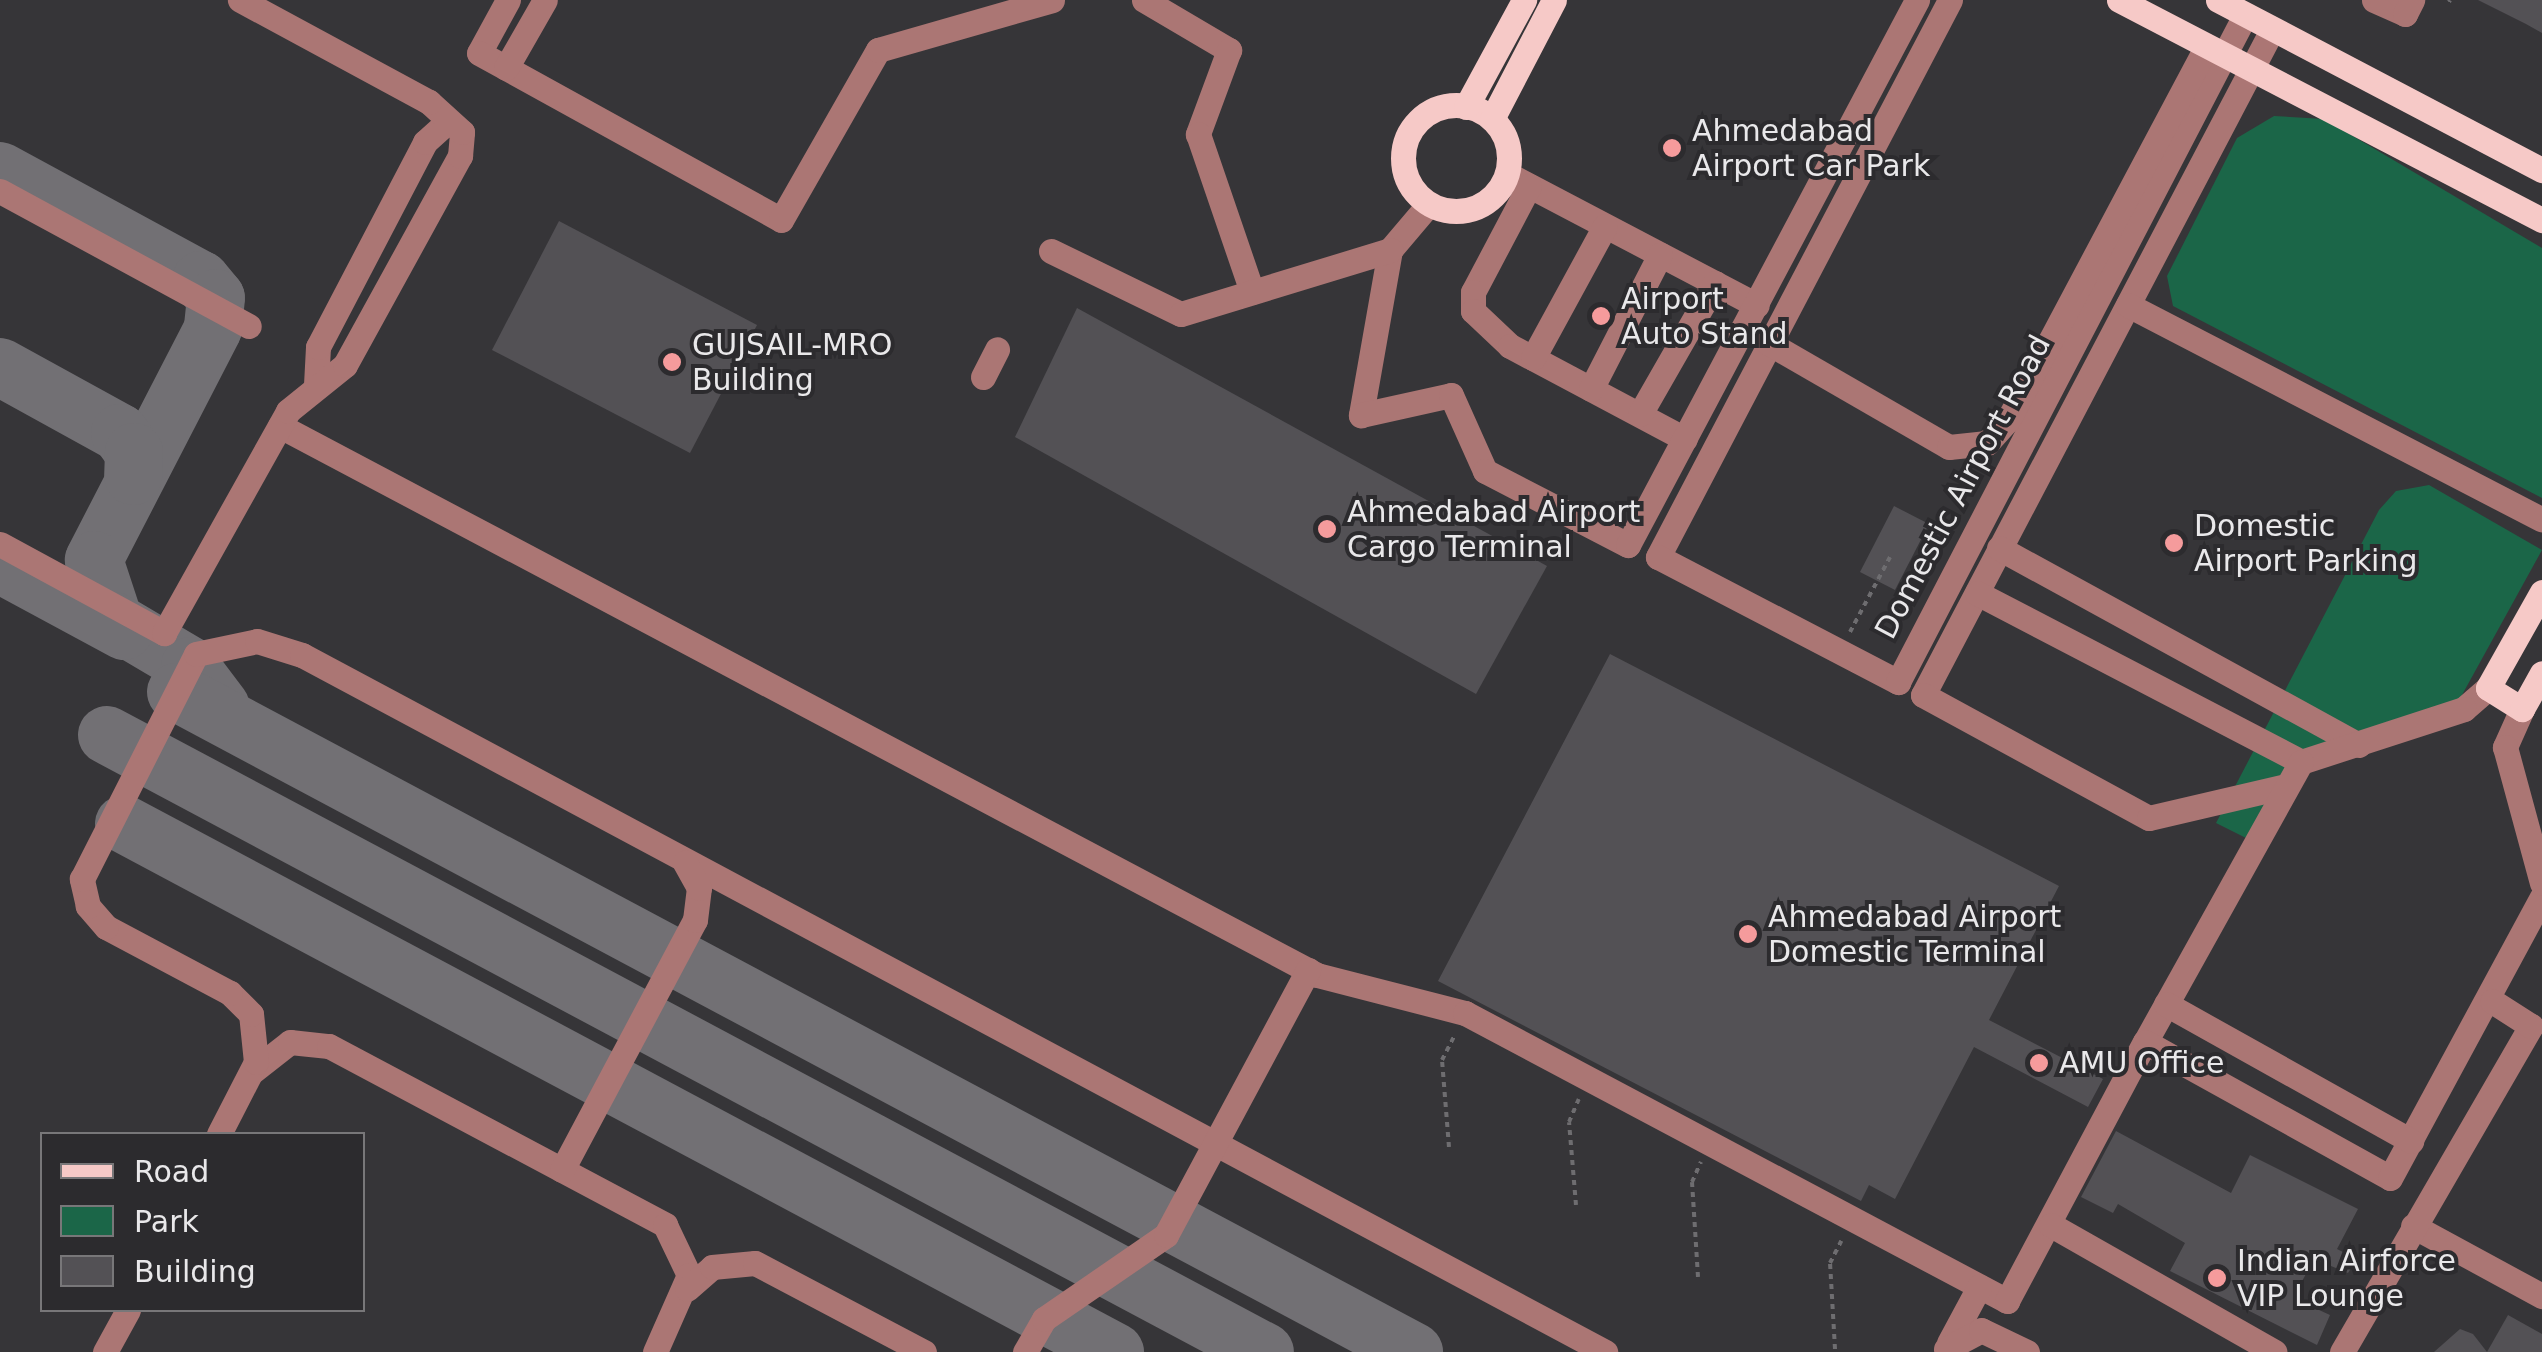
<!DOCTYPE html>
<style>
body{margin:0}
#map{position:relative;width:2542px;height:1352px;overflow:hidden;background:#363538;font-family:"DejaVu Sans",sans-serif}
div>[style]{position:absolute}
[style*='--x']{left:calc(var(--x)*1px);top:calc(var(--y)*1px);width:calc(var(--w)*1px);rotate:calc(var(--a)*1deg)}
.green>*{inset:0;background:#1b6648}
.taxiway>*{height:58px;margin:-29px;padding:0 29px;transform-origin:29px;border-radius:29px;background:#727074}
.building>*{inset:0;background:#535155}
.path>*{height:4px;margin-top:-2px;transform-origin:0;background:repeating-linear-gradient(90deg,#6e6d70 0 5px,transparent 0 10px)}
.minor>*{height:25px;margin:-12.5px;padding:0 12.5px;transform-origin:12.5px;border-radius:12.5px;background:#ab7674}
.major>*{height:25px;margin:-12.5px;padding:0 12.5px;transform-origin:12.5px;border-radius:12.5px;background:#f6c9c7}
.major>.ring{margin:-12.5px;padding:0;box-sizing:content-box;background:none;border:25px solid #f6c9c7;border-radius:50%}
.dots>*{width:28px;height:28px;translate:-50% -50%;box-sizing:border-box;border:5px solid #2c2b2e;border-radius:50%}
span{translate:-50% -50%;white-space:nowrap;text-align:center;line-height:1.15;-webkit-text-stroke:8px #2c2b2e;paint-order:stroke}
.poi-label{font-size:30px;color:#e9e8ea}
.left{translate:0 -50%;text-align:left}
.street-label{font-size:30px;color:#e9e8ea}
.legend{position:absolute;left:40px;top:1132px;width:325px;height:180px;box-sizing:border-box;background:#2c2b2e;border:2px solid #787779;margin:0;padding:12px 18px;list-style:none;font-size:30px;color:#e9e8ea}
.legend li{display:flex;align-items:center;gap:20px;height:50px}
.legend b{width:50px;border:2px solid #787779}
</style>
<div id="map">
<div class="green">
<div style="clip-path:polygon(2274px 116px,2324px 119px,2542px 248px,2542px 498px,2173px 306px,2167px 276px,2237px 138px)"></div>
<div style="clip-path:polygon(2429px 485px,2542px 550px,2457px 704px,2297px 754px,2252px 841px,2216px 823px,2379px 510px,2396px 491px)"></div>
</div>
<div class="taxiway">
<div style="--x:0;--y:171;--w:229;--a:28.5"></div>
<div style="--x:201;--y:280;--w:23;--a:50"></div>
<div style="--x:216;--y:298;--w:31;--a:96"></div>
<div style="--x:213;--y:329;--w:260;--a:117.3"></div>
<div style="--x:94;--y:560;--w:64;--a:71.8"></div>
<div style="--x:114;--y:621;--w:88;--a:30.6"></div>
<div style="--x:190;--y:666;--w:51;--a:52.9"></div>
<div style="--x:0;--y:367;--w:137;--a:28.8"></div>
<div style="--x:120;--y:433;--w:24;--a:54"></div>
<div style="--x:134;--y:452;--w:24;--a:92"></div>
<div style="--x:0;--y:564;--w:141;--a:28.4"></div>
<div style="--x:176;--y:692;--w:1403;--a:28.06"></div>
<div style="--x:107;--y:735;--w:1312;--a:28.05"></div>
<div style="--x:124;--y:824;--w:1123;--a:28.05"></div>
</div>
<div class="building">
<div style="clip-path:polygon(2478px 0,2542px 0,2542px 33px,2526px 24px)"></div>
<div style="clip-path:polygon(559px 221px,757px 325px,690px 453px,492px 350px)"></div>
<div style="clip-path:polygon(1077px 308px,1547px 566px,1476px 694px,1015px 437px)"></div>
<div style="clip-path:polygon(1894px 506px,1929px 524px,1895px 590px,1860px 572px)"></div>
<div style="clip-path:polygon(1610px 654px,2059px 886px,1989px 1020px,2103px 1079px,2088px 1107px,1974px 1047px,1895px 1199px,1869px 1185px,1861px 1201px,1438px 981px)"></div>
<div style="clip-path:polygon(2116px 1131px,2231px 1193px,2250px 1155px,2358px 1209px,2337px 1249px,2357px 1259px,2348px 1273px,2314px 1259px,2293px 1298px,2330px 1315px,2317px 1345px,2170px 1271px,2185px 1243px,2118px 1204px,2113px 1213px,2081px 1197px)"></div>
<div style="clip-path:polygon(2508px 1315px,2542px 1334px,2542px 1352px,2487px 1352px)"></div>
<div style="clip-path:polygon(2460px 1329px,2473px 1334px,2487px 1352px,2434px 1352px)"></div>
</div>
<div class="path">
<div style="--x:2449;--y:2;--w:2;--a:-63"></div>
<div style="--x:1850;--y:632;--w:85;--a:-61.9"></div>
<div style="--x:1449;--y:1147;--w:87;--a:-94.6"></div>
<div style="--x:1442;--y:1060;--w:28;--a:-63"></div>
<div style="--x:1576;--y:1205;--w:83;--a:-94.8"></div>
<div style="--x:1569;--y:1122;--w:25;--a:-67"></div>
<div style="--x:1698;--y:1277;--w:95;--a:-93.6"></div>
<div style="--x:1692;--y:1182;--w:22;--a:-66"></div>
<div style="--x:1835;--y:1349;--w:86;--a:-93.3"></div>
<div style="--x:1830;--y:1263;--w:25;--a:-63"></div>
</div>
<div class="minor">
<div style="--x:508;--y:0;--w:60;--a:118.7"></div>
<div style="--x:479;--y:53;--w:345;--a:28.9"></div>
<div style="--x:781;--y:220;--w:196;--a:-60.3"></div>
<div style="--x:878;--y:50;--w:181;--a:-16"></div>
<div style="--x:1144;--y:0;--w:99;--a:30.5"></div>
<div style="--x:1229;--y:50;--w:90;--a:110.3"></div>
<div style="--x:1198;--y:134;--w:167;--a:71.1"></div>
<div style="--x:1950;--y:0;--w:629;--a:117.67"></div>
<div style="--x:1658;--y:557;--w:271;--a:27.5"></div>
<div style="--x:1898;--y:682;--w:752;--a:-62.51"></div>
<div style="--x:2374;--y:0;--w:34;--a:24"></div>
<div style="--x:2405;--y:14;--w:16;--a:-63"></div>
<div style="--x:2272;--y:30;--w:751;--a:117.69"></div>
<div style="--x:1923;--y:695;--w:257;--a:28.6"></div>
<div style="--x:2149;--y:818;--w:141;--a:-13.1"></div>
<div style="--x:506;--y:68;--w:78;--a:-60.2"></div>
<div style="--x:1507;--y:174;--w:282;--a:27.7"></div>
<div style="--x:1529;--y:186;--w:120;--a:117.8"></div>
<div style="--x:1473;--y:292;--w:19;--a:90"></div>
<div style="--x:1473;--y:311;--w:51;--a:43.4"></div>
<div style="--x:1510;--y:346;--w:198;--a:28"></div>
<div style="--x:0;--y:191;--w:283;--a:28.5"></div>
<div style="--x:1429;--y:204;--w:60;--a:130.3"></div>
<div style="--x:1390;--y:250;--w:168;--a:100"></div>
<div style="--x:1361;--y:415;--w:92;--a:-12.5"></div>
<div style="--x:1451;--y:395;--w:83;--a:65.9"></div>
<div style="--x:1485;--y:471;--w:161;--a:27.4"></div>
<div style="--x:1628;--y:545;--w:617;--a:-62.06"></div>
<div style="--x:1051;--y:251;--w:144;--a:25.9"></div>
<div style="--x:1181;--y:314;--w:219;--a:-17"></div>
<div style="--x:2128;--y:305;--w:466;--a:27.4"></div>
<div style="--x:1767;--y:342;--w:210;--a:30"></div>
<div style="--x:1949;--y:447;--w:38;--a:-6"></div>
<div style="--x:1987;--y:443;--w:31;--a:-48"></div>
<div style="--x:2008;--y:420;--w:422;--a:-62"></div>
<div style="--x:1533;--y:358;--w:150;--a:-61.4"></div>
<div style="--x:983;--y:377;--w:31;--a:-63"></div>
<div style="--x:316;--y:385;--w:38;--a:-87"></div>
<div style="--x:318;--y:347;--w:231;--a:-62.4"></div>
<div style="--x:425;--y:142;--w:31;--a:-42"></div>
<div style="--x:1591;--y:389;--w:151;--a:-62.8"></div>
<div style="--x:1640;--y:414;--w:151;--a:-60.2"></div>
<div style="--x:280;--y:426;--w:1173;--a:27.9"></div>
<div style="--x:1317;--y:975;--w:153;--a:14.4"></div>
<div style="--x:1465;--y:1013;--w:614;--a:27.98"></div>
<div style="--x:2007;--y:1301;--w:293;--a:-62"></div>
<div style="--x:0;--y:544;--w:187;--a:28.5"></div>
<div style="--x:164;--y:633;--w:254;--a:-60.8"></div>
<div style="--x:288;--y:411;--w:73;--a:-38.9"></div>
<div style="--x:345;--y:365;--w:239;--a:-61.2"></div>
<div style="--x:460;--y:156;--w:24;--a:-85"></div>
<div style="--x:462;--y:132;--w:45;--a:-137.7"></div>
<div style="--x:429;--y:102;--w:215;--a:-151.6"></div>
<div style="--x:1999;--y:548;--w:410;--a:28.7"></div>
<div style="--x:1977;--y:593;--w:365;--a:27.5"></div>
<div style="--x:2488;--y:688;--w:32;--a:139"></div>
<div style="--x:2464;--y:709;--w:171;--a:162"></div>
<div style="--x:2301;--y:762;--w:321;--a:119.1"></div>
<div style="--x:2145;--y:1042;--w:280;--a:29"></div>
<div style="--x:2390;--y:1178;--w:319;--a:-61.6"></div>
<div style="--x:2522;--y:709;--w:42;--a:114.1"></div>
<div style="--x:2505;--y:747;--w:141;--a:74.8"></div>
<div style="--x:2166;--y:1004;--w:281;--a:29.2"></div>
<div style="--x:253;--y:1071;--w:47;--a:-38.1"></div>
<div style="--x:290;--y:1042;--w:39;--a:6"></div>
<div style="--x:329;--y:1046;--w:381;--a:28"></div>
<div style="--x:665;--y:1225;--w:55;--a:64.4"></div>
<div style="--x:689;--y:1275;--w:84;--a:113.8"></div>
<div style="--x:219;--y:1134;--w:81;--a:-62.8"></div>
<div style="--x:256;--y:1062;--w:48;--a:-95.9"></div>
<div style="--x:251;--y:1014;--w:30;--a:-135"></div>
<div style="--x:230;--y:993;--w:140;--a:-152"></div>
<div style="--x:106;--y:927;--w:28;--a:-131"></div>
<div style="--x:88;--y:906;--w:28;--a:-103"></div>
<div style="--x:82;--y:879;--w:252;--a:-63.1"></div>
<div style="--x:196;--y:654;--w:62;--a:-12"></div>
<div style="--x:257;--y:641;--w:47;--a:17.3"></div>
<div style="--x:302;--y:655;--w:1478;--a:28.14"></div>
<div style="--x:562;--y:1170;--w:283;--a:-62"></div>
<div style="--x:695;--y:920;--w:32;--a:-83"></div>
<div style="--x:699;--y:888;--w:29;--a:-119"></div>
<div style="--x:2051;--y:1225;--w:257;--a:29.6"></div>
<div style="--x:2413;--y:1226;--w:147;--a:28.5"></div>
<div style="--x:687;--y:1289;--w:33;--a:-41"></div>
<div style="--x:712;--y:1267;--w:43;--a:-5.3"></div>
<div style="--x:755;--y:1263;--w:191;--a:27.8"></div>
<div style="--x:1949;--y:1343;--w:64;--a:-61.8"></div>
<div style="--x:1946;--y:1349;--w:40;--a:-28"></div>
<div style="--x:1981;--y:1330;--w:51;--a:25.6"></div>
<div style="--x:105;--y:1352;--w:48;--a:-61.3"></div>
<div style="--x:1025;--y:1352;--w:38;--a:-60"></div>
<div style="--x:1044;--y:1319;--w:148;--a:-34.5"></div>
<div style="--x:1166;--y:1235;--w:301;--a:-61.8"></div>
<div style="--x:2342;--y:1352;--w:377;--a:-59.9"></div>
<div style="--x:2531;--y:1026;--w:46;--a:-147.3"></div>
</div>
<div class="major">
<div style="--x:2119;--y:0;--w:477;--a:27.5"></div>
<div style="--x:2218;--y:0;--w:366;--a:27.7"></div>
<div class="ring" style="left:1403px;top:105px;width:81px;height:81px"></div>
<div style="--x:1466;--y:107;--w:122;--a:-61.5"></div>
<div style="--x:1492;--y:119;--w:134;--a:-62.5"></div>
<div style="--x:2542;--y:592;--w:110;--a:119.4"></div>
<div style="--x:2488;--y:688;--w:40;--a:32"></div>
<div style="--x:2522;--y:709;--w:41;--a:-60.9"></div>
</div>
<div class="dots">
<div style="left:1672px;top:148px;background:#f59b9c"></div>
<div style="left:1601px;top:316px;background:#f59b9c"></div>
<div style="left:672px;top:362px;background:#f59b9c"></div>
<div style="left:1327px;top:529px;background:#f59b9c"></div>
<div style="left:2174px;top:543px;background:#f59b9c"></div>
<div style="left:1748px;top:934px;background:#f59b9c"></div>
<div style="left:2039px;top:1063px;background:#f59b9c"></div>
<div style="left:2217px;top:1278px;background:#f59b9c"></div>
</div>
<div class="poi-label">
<span class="left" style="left:1692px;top:148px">Ahmedabad<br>Airport Car Park</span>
<span class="left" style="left:1621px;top:316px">Airport<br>Auto Stand</span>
<span class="left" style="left:692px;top:362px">GUJSAIL-MRO<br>Building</span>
<span class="left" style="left:1347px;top:529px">Ahmedabad Airport<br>Cargo Terminal</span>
<span class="left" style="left:2194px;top:543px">Domestic<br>Airport Parking</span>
<span class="left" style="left:1768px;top:934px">Ahmedabad Airport<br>Domestic Terminal</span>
<span class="left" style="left:2059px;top:1063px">AMU Office</span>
<span class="left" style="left:2237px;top:1278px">Indian Airforce<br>VIP Lounge</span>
</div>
<div class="street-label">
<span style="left:1963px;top:487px;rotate:-62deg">Domestic Airport Road</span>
</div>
<ul class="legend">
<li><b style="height:12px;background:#f6c9c7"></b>Road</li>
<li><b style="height:28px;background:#1b6648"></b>Park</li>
<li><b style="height:28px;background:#535155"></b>Building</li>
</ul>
</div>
